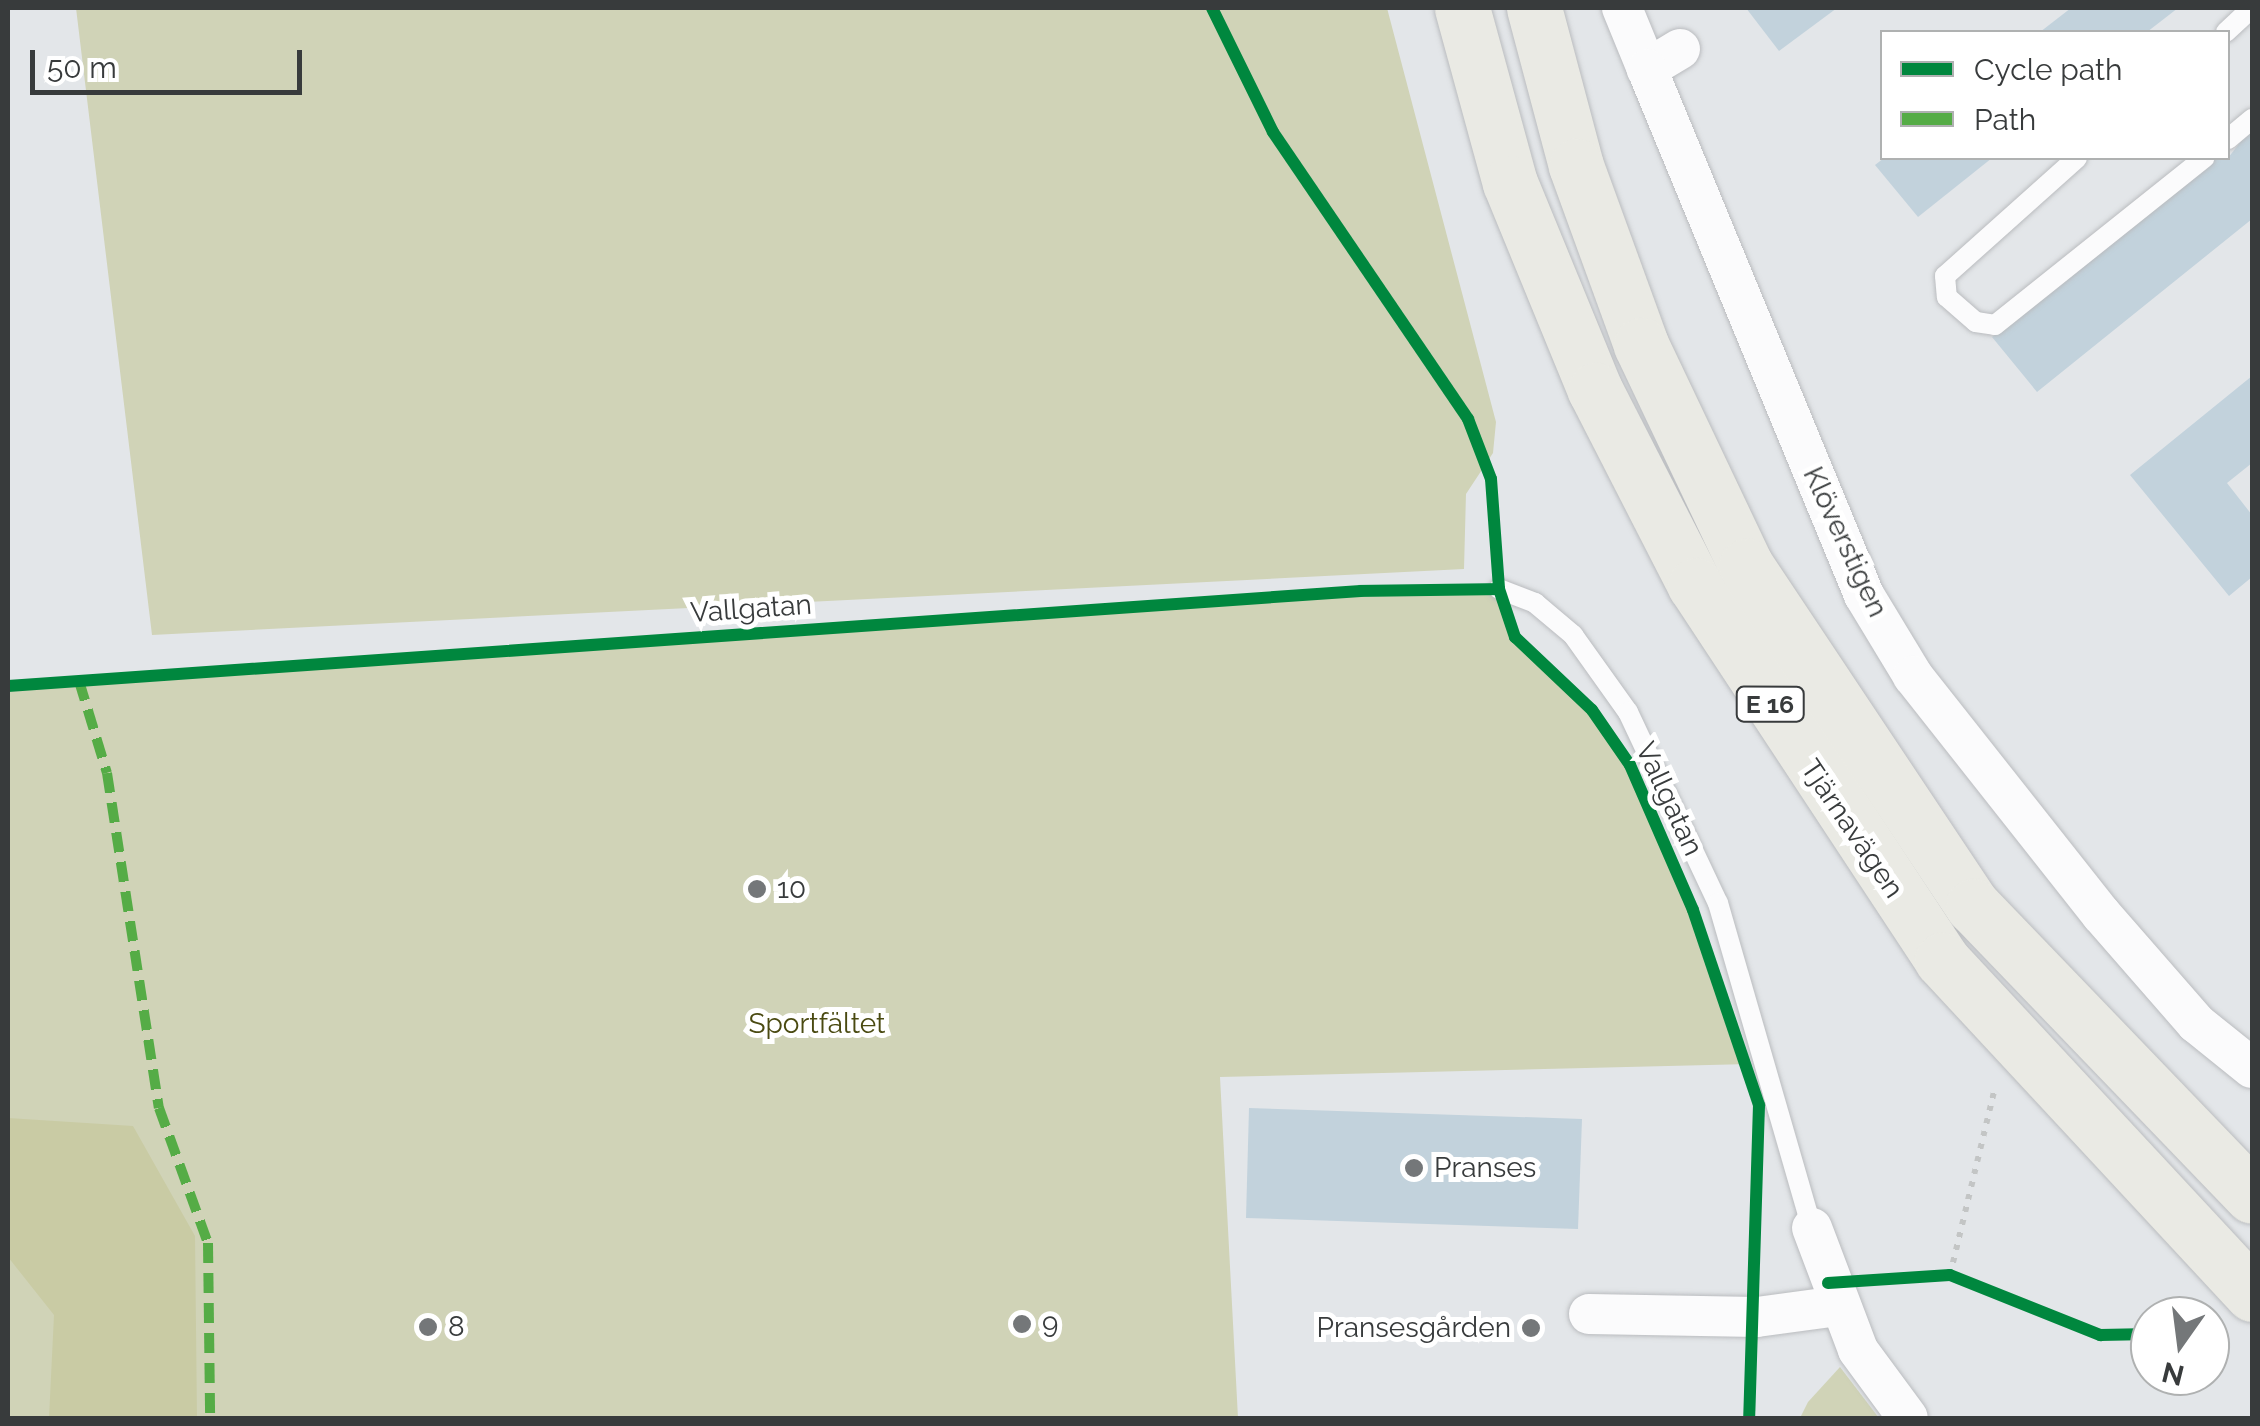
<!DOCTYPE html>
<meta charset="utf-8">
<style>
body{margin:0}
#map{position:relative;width:2260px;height:1426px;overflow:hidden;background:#e3e6e9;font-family:Raleway,sans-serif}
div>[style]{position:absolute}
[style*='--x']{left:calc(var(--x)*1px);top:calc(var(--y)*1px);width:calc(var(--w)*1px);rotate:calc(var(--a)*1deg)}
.green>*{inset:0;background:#d0d3b7}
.forest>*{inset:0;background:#c9cba4}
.building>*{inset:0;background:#c2d2dc}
.path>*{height:6px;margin-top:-3px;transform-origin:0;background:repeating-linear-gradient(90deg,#c3c5c5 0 5px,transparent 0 13px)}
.roads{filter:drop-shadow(0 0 2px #babcbf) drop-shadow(0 0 2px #babcbf)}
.service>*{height:20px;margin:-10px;padding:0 10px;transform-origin:10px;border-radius:10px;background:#fbfbfc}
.minor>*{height:40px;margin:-20px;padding:0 20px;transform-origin:20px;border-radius:20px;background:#fbfbfc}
.trunk>*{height:55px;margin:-27.5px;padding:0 27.5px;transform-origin:27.5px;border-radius:27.5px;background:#eaeae4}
.quiet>*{height:10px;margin-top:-5px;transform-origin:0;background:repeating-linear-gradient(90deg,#55ac46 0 20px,transparent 0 30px)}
.cycleway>*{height:12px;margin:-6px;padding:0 6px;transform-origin:6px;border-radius:6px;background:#00873e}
.dots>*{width:28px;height:28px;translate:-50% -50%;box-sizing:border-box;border:5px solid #fff;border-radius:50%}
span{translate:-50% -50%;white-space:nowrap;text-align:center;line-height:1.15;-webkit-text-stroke:10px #fff;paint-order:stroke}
.shield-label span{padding:2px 8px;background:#fff;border:2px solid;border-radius:8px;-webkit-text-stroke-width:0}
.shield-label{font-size:25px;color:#383b3c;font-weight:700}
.street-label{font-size:28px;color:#383b3c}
.poi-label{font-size:28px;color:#383b3c}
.left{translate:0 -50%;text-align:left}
.right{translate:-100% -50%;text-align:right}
.park-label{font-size:28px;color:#4a4a11}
.frame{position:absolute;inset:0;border:10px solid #383b3c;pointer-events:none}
.legend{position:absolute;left:1880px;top:30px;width:350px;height:130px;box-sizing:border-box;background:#fff;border:2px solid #afb1b1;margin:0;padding:12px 18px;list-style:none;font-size:30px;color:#383b3c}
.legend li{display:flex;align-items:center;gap:20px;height:50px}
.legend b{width:50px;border:2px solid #afb1b1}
.north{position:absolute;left:2130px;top:1296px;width:100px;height:100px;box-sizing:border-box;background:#fff;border:2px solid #afb1b1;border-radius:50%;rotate:194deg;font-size:28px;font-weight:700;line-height:40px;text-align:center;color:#383b3c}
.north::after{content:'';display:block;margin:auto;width:35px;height:45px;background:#747779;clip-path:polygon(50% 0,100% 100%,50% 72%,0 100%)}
.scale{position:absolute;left:30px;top:50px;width:272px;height:45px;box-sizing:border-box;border:5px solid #383b3c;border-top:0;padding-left:12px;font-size:30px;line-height:35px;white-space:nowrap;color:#383b3c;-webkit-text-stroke:8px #fff;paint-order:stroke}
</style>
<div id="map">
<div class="green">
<div style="clip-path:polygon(76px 8px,1387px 8px,1496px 422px,1493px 453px,1466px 494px,1464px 569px,152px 635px)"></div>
<div style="clip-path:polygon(1499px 589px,1515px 637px,1592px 710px,1630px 765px,1750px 1064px,1220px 1077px,1238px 1418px,8px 1418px,8px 687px,1361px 591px)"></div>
<div style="clip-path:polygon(1840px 1367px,1879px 1418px,1800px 1418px,1808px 1402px)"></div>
</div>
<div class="forest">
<div style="clip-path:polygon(8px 1118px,133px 1126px,195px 1236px,197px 1418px,49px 1418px,54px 1315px,8px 1257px)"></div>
</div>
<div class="building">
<div style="clip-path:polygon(1746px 8px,1837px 8px,1779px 51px)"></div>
<div style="clip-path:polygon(2071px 8px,2178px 8px,2147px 32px,2040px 32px)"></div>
<div style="clip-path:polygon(2252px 127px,2252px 219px,2037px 392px,1992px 337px,2215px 158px,2228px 158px)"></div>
<div style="clip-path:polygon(1884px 158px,1992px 158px,1918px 217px,1875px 165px)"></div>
<div style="clip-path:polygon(2252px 376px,2252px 463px,2227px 483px,2252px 515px,2252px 577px,2229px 596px,2130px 475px)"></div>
<div style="clip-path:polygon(1249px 1108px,1582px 1119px,1578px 1229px,1246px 1218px)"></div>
</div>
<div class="path">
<div style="--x:1950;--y:1275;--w:193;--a:-76.5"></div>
</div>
<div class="roads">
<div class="service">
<div style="--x:2226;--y:32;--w:35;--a:-43"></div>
<div style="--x:2228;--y:139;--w:31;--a:-40"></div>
<div style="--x:2077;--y:158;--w:177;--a:138.2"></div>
<div style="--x:1945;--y:276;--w:21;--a:85"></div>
<div style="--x:1947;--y:297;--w:38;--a:41"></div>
<div style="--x:1976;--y:322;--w:19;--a:9"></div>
<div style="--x:1995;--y:325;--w:268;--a:-38.6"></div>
<div style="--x:1499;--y:589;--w:39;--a:21"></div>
<div style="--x:1535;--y:603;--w:50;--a:40.1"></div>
<div style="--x:1573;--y:635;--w:95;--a:54.5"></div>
<div style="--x:1628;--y:712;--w:211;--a:64.8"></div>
<div style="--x:1718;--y:903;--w:338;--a:73.9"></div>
</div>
<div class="minor">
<div style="--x:1622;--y:8;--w:66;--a:67.7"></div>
<div style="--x:1680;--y:49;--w:39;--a:149"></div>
<div style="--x:1647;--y:69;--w:569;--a:67.58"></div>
<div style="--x:1864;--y:595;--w:95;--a:58.8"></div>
<div style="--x:1913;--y:676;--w:303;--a:51.7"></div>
<div style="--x:2101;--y:914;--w:145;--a:48.9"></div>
<div style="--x:2196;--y:1023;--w:72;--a:38.8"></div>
<div style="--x:1812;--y:1228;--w:130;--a:69.3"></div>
<div style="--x:1858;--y:1350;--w:84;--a:53.7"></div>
<div style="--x:1589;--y:1314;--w:168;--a:1"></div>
<div style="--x:1757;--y:1317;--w:82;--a:-7.7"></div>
</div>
<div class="trunk">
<div style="--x:1462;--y:8;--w:181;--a:74.7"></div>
<div style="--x:1510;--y:183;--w:224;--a:67.7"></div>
<div style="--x:1595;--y:390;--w:219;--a:62.9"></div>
<div style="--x:1695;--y:585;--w:449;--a:56.6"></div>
<div style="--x:1942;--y:960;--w:456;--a:47.1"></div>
<div style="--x:1534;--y:8;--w:163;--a:75.1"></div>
<div style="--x:1576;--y:166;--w:190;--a:70"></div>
<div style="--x:1641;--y:345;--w:245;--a:64.6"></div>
<div style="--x:1746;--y:566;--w:409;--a:56.3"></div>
<div style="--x:1973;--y:906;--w:402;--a:46.1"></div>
</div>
</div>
<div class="quiet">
<div style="--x:79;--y:681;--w:96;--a:73.1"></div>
<div style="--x:107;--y:773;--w:339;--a:81.2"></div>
<div style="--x:159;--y:1108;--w:144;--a:70.1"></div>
<div style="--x:208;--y:1243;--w:175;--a:89.3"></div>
</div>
<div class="cycleway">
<div style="--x:1212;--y:8;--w:138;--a:63.8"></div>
<div style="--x:1273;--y:132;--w:347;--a:55.8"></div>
<div style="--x:1468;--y:419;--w:64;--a:69"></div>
<div style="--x:1491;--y:479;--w:110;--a:85.8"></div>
<div style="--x:1499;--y:589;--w:51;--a:71.6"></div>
<div style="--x:1515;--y:637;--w:106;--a:43.5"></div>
<div style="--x:1592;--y:710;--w:67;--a:55.4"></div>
<div style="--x:1630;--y:765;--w:158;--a:66.5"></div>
<div style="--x:1693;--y:910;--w:206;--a:71.3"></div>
<div style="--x:1759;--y:1105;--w:313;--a:91.8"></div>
<div style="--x:8;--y:686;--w:1356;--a:-4.02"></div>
<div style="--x:1361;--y:591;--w:138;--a:-0.8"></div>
<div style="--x:1828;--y:1283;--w:122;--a:-3.8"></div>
<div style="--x:1950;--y:1275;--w:162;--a:21.8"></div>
<div style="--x:2100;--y:1335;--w:50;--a:-1.1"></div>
</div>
<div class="dots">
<div style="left:757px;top:889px;background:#747779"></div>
<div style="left:1414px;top:1168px;background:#747779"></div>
<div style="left:1022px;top:1324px;background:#747779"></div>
<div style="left:428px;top:1327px;background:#747779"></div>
<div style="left:1531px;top:1328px;background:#747779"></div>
</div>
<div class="shield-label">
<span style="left:1770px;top:704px">E 16</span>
</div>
<div class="street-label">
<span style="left:1845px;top:542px;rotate:65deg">Klöverstigen</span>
<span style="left:751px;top:609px;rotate:-4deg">Vallgatan</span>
<span style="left:1669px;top:799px;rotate:65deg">Vallgatan</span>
<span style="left:1852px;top:829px;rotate:56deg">Tjärnavägen</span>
</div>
<div class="poi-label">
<span class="left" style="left:777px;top:889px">10</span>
<span class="left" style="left:1434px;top:1168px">Pranses</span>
<span class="left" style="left:1042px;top:1324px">9</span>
<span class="left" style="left:448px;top:1327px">8</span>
<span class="right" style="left:1511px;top:1328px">Pransesgården</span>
</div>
<div class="park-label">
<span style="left:817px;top:1024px">Sportfältet</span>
</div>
<div class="frame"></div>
<ul class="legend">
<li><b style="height:12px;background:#00873e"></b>Cycle path</li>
<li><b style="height:12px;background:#55ac46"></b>Path</li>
</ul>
<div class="north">N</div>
<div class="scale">50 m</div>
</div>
